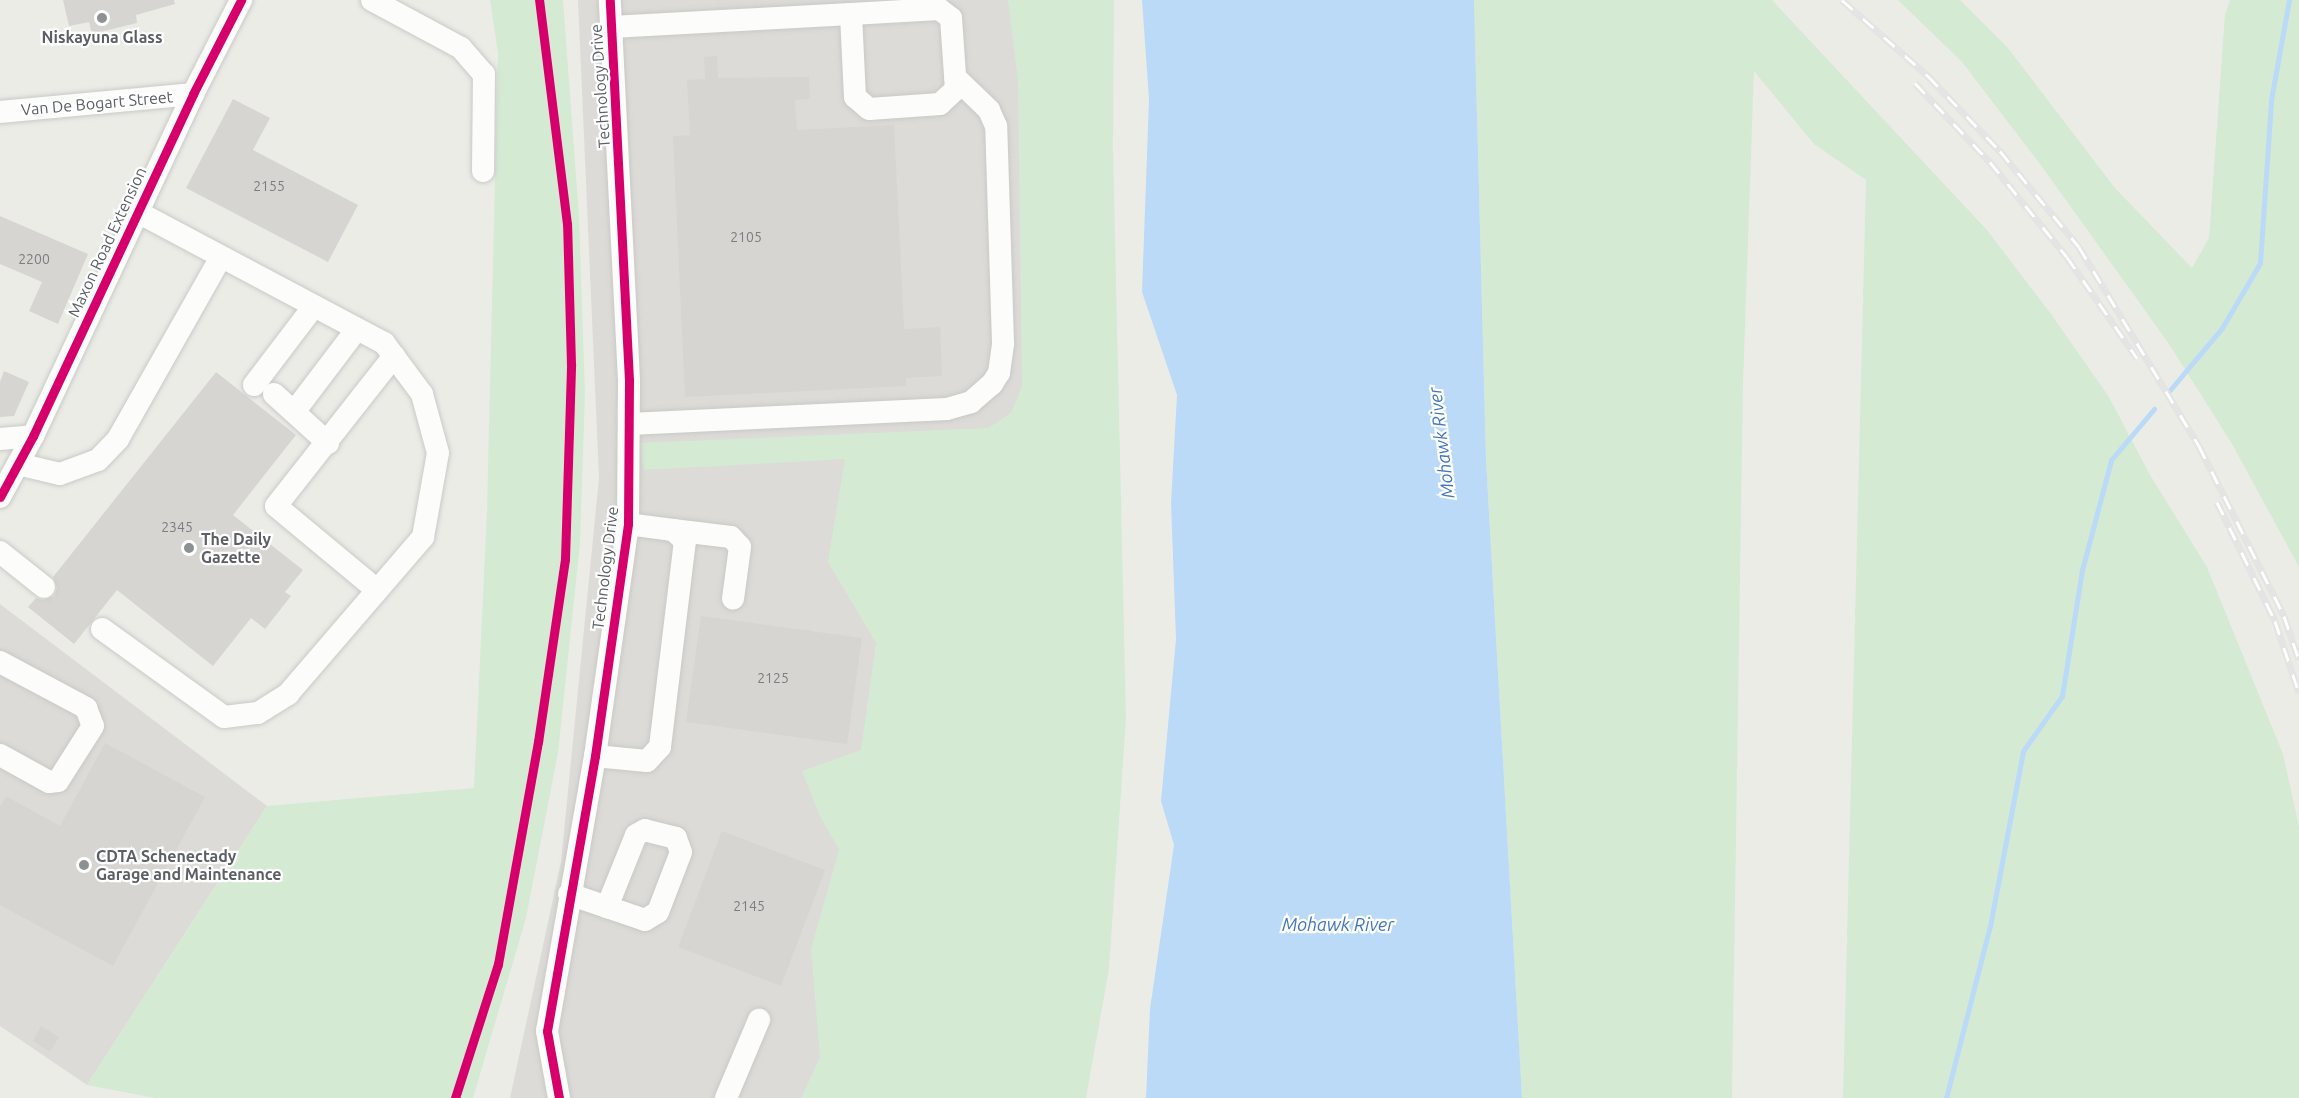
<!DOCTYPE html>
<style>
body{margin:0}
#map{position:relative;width:2299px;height:1098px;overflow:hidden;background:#ecece7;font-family:Ubuntu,sans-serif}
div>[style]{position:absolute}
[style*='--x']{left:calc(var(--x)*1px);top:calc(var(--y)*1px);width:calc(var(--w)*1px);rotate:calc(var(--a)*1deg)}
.industrial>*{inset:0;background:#dcdbd7}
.green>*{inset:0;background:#d4ead3}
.water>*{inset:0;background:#badaf8}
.stream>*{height:5px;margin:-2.5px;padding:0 2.5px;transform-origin:2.5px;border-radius:2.5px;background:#badaf8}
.building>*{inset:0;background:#d6d5d2}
.roads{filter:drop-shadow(0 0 2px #c9c9c7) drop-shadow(0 0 2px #c9c9c7)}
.minor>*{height:22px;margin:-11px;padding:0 11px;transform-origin:11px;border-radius:11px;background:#fcfcfb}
.rail>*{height:7px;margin-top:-3.5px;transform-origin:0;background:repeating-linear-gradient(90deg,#fff 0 14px,#e3e4e3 0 28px);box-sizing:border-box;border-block:2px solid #e3e4e3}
.cycleway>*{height:9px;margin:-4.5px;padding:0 4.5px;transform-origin:4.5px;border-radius:4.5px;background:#d6006c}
.dots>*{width:16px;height:16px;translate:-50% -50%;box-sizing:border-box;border:3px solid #fff;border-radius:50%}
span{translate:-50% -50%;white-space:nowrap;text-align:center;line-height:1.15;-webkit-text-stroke:4.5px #fff;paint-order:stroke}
.number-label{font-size:14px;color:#7b7e81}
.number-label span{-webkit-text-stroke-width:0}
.poi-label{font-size:16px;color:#5c6065;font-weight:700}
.left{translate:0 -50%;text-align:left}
.street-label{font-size:16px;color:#5c6065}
.water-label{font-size:18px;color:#4076bf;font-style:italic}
</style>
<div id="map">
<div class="industrial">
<div style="clip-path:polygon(578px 0,1044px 0,1034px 408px,827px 1098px,510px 1098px,561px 862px,599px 478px)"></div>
<div style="clip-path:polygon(0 604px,267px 806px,87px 1085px,0 1026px)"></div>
</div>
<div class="green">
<div style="clip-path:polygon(490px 0,563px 0,579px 216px,585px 394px,580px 543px,558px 753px,526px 918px,473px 1098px,155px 1098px,87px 1085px,267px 806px,474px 788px,487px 510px,498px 53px)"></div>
<div style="clip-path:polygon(1008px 0,1114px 0,1113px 148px,1126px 718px,1109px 969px,1086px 1098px,801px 1098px,820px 1057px,811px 949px,839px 850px,819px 814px,802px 771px,861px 750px,876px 643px,828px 562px,845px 459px,644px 470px,640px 443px,988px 428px,1011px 413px,1022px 386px,1018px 80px)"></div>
<div style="clip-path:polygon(1474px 0,1772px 0,1987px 230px,2051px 314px,2109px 397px,2150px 475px,2207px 567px,2283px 754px,2299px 826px,2299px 1098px,1843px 1098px,1866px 180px,1814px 144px,1754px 71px,1743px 383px,1732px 1098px,1522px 1098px,1486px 460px)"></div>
<div style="clip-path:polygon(1898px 0,1960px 0,2008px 48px,2115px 188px,2192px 268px,2209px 238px,2225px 14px,2230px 0,2299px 0,2299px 567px,2232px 444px,2169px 344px,2043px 168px,1962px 62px)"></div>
</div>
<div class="water">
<div style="clip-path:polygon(1142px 0,1474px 0,1486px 460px,1522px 1098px,1146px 1098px,1150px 1009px,1174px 845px,1161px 801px,1176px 639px,1171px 503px,1177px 395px,1142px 292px,1149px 99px)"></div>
</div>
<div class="stream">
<div style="--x:2170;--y:390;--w:81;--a:-50"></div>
<div style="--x:2222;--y:328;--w:75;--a:-59.7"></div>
<div style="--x:2260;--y:263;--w:163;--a:-86.1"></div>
<div style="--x:2271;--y:100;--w:102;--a:-79.8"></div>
<div style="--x:1946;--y:1098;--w:178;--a:-75.7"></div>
<div style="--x:1990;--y:926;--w:178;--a:-79.3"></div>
<div style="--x:2023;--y:751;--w:67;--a:-54.7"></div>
<div style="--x:2062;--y:696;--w:128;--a:-81"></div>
<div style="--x:2082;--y:570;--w:114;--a:-75.2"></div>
<div style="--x:2111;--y:460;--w:67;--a:-49.9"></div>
</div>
<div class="building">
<div style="clip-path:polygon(63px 0,174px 0,175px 4px,136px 15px,137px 23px,92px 34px,89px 22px,69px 26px)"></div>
<div style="clip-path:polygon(717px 56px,718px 78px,809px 77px,810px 99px,795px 100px,797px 130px,894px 125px,904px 329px,940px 327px,942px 376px,906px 378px,906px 386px,685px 397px,673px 136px,690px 135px,687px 80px,705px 79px,704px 57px)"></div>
<div style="clip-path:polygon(233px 99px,270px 118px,253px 150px,358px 205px,328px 262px,186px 188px)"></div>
<div style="clip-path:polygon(0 216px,88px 254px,58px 324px,29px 311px,42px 282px,0 264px)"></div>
<div style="clip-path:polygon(4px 371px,29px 382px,14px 416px,0 417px,0 382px)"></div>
<div style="clip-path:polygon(216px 372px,296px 435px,233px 515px,303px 570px,285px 592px,291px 596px,265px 629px,251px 618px,213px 666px,117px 590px,74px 644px,28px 607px,36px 598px,43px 600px,54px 596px,57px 588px,53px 577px)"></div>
<div style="clip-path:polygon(701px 616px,862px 638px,847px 744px,686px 722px)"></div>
<div style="clip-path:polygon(105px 743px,205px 797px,113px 966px,0 905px,0 807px,6px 796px,60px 826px)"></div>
<div style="clip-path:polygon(722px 831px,825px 870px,781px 986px,678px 947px)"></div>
<div style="clip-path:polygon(41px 1026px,59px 1037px,50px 1052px,33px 1041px)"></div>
</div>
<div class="roads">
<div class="minor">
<div style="--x:372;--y:0;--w:101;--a:28.3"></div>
<div style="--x:461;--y:48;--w:35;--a:49"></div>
<div style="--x:484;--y:74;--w:97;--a:90.6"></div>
<div style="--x:611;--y:27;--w:240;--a:-3.1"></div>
<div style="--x:851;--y:14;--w:88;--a:-3.3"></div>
<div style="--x:939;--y:9;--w:15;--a:37"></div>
<div style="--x:951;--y:18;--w:71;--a:86"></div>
<div style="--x:956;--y:89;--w:22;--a:137"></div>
<div style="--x:940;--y:104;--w:71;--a:176"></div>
<div style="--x:869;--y:109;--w:18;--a:-139"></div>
<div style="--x:855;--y:97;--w:83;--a:-92.8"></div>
<div style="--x:0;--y:112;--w:194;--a:-5.3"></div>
<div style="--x:254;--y:385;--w:99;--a:-52.8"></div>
<div style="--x:274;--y:394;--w:73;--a:42.2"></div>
<div style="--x:294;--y:412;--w:104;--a:-52.8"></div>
<div style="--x:629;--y:424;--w:318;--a:-2.7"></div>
<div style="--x:947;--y:409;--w:25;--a:-16"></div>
<div style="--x:971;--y:402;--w:28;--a:-41"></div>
<div style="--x:992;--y:384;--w:13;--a:-58"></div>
<div style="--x:999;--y:373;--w:30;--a:-82"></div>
<div style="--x:1003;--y:343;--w:217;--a:-91.8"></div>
<div style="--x:996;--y:126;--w:17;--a:-114"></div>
<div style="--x:989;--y:110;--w:47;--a:-135.9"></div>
<div style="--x:0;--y:439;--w:33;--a:-5"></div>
<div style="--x:18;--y:464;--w:43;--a:13.4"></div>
<div style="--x:60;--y:474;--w:40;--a:-20.2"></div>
<div style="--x:98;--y:460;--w:29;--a:-46"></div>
<div style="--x:118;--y:439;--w:209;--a:-60.5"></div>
<div style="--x:0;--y:497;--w:69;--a:-61.6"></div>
<div style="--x:33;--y:436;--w:378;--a:-64.9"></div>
<div style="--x:193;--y:94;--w:106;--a:-62.9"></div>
<div style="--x:673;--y:530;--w:58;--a:6.9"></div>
<div style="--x:731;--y:537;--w:13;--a:48"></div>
<div style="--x:740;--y:547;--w:52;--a:97.7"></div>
<div style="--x:0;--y:552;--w:56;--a:38.5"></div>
<div style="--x:377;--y:590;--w:131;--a:-140.3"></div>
<div style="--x:276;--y:506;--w:191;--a:-51.8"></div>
<div style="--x:102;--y:629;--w:150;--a:35.8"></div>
<div style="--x:224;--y:717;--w:34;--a:-7"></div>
<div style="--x:258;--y:713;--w:36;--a:-32"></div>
<div style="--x:288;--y:694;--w:207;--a:-49.3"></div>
<div style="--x:423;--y:537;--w:85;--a:-79.9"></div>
<div style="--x:438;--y:453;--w:61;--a:-105.2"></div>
<div style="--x:422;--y:394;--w:64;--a:-126.7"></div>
<div style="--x:384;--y:343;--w:279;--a:-152"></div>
<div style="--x:0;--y:662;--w:98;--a:28.1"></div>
<div style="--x:86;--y:708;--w:19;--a:69"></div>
<div style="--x:93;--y:726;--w:65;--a:122.5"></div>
<div style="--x:58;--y:781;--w:9;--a:174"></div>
<div style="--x:49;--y:782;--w:56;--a:-151.1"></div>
<div style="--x:595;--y:756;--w:52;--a:5.5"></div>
<div style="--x:647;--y:761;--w:19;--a:-47"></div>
<div style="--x:660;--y:747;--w:208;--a:-83.1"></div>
<div style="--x:685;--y:541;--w:16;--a:-137"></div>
<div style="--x:673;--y:530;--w:45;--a:-172.4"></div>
<div style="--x:569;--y:894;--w:80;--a:18.9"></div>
<div style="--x:645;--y:920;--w:15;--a:-32"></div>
<div style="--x:658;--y:912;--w:64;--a:-69"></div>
<div style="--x:681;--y:852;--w:15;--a:-110"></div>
<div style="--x:676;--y:838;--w:32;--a:-166"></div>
<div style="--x:645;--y:830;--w:10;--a:151"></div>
<div style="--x:636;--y:835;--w:78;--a:111.9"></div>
<div style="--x:559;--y:1098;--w:68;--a:-100.2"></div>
<div style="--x:547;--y:1031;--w:279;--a:-80.1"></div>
<div style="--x:595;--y:756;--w:234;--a:-81.9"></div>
<div style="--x:628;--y:524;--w:144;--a:-89.6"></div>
<div style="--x:629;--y:380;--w:380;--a:-92.9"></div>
<div style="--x:726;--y:1098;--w:85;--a:-67.1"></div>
</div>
</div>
<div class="rail">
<div style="--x:1842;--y:0;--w:115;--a:41.5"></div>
<div style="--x:1928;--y:76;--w:104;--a:46.2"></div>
<div style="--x:2000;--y:151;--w:124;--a:50.5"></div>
<div style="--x:2079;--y:247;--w:232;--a:58.9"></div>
<div style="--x:2199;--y:446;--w:190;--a:63.4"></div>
<div style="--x:2284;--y:616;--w:46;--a:71.2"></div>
<div style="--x:1915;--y:83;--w:109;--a:46.5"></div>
<div style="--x:1990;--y:162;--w:122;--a:51"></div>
<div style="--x:2067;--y:257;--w:123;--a:55.3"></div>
<div style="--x:2217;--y:502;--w:132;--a:64"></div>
<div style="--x:2275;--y:621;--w:76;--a:71.6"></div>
</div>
<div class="cycleway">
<div style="--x:0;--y:497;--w:69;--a:-61.6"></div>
<div style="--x:33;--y:436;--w:378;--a:-64.9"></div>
<div style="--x:193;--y:94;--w:106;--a:-62.9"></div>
<div style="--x:455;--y:1098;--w:141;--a:-72.2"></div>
<div style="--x:498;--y:964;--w:226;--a:-79.8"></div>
<div style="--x:538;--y:742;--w:185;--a:-81.6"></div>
<div style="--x:565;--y:559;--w:195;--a:-88.2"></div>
<div style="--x:571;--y:364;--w:140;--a:-91.6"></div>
<div style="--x:567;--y:224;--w:226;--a:-97.1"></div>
<div style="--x:559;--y:1098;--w:68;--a:-100.2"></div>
<div style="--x:547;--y:1031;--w:279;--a:-80.1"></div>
<div style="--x:595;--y:756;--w:234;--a:-81.9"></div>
<div style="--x:628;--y:524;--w:144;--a:-89.6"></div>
<div style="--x:629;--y:380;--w:380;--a:-92.9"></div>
</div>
<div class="dots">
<div style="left:102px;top:18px;background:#8e9192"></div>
<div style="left:189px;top:548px;background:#8e9192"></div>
<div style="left:84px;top:865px;background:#8e9192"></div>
</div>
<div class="number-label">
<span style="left:269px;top:186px">2155</span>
<span style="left:746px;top:237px">2105</span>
<span style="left:34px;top:259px">2200</span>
<span style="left:177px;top:527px">2345</span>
<span style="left:773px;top:678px">2125</span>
<span style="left:749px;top:906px">2145</span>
</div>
<div class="poi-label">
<span style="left:102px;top:37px">Niskayuna Glass</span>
<span class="left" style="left:201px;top:548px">The Daily<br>Gazette</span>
<span class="left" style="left:96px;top:865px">CDTA Schenectady<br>Garage and Maintenance</span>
</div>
<div class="street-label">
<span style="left:600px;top:86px;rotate:-94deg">Technology Drive</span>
<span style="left:97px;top:103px;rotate:-5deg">Van De Bogart Street</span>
<span style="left:107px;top:242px;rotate:-65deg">Maxon Road Extension</span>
<span style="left:605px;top:568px;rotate:-83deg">Technology Drive</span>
</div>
<div class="water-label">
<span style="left:1441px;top:443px;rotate:-97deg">Mohawk River</span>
<span style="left:1338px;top:924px">Mohawk River</span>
</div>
</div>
